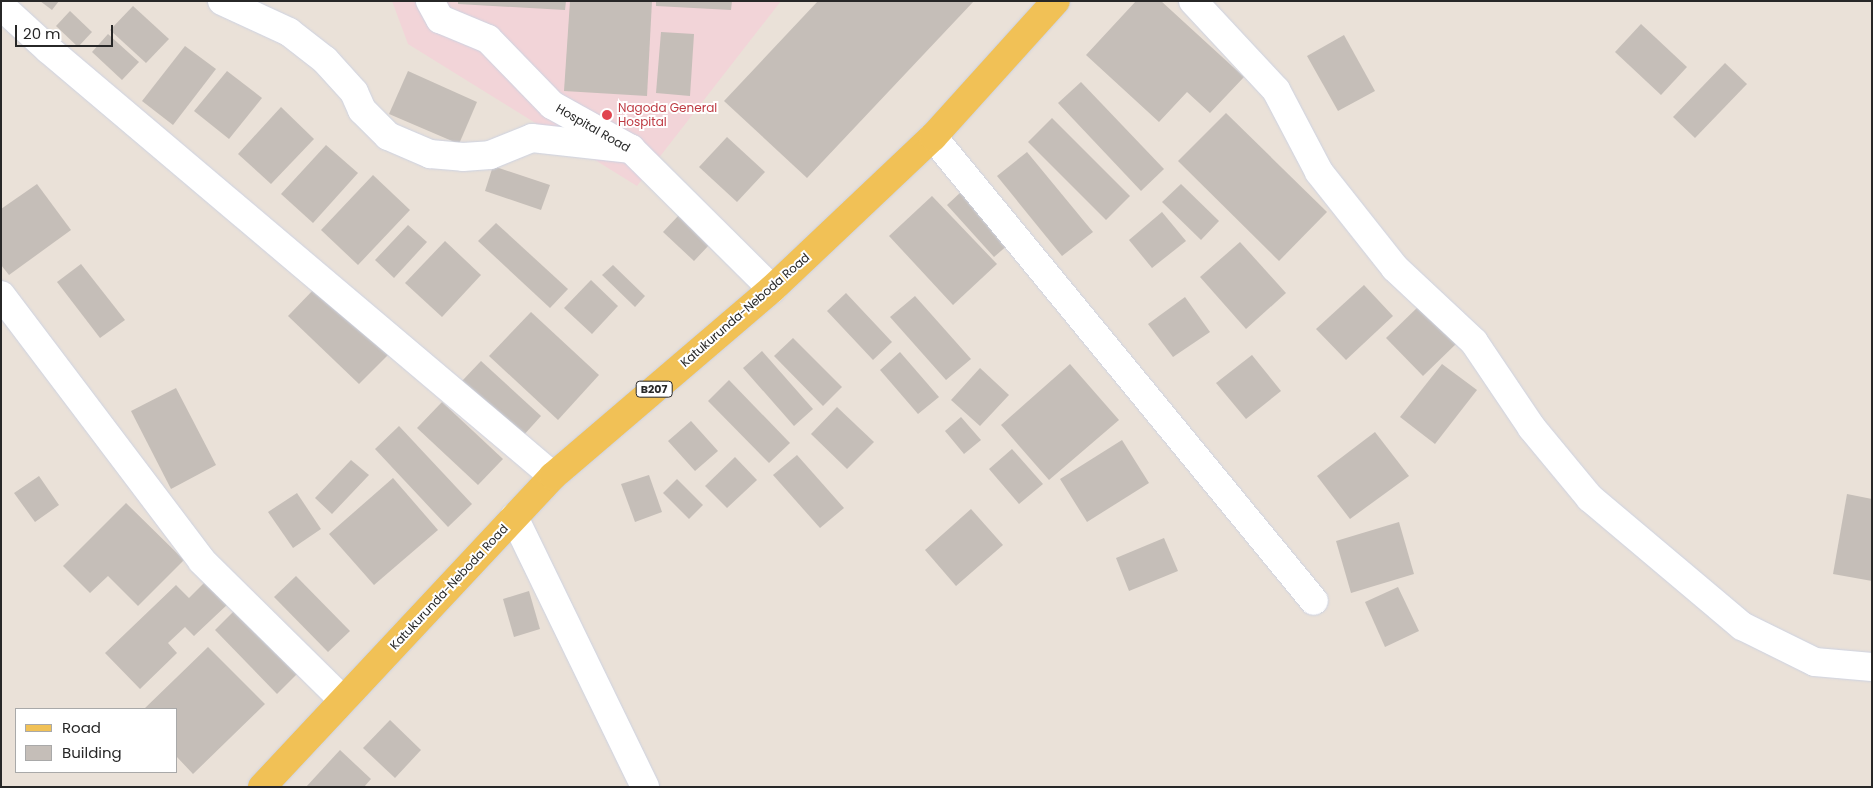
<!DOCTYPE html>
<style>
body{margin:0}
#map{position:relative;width:1873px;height:788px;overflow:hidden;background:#eae1d8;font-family:Poppins,sans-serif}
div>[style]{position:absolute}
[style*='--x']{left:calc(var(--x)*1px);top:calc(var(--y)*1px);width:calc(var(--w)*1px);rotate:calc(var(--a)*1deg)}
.medical>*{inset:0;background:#f2d4d8}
.building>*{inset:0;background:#c5beb8}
.roads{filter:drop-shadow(0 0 1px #cdd2e1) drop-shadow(0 0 1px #cdd2e1)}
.minor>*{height:28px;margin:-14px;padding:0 14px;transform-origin:14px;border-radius:14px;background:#fff}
.major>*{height:28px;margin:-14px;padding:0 14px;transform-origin:14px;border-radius:14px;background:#f1c156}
.dots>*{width:14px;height:14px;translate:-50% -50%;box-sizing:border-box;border:2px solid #fff;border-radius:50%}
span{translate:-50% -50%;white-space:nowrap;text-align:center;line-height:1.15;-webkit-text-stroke:4px #fff;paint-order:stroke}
.shield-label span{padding:1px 4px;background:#fff;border:1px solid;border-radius:4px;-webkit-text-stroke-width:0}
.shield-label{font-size:11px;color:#272727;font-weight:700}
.health-label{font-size:12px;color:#be3a42}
.left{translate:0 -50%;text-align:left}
.street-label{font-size:12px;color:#272727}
.frame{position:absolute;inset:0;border:2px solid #272727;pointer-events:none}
.legend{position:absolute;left:15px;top:708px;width:162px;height:65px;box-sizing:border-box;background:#fff;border:1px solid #a9a9a9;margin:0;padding:6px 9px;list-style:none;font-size:15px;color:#272727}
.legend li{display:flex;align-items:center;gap:10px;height:25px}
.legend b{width:25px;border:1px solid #a9a9a9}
.scale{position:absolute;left:15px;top:25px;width:98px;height:22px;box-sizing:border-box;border:2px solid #272727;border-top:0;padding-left:6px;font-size:15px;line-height:18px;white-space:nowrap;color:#272727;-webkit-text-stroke:4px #fff;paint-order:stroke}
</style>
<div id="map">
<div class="medical">
<div style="clip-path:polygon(392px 1px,781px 1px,637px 186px,408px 44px)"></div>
</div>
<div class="building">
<div style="clip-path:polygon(40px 1px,59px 1px,52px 10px)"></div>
<div style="clip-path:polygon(458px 1px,566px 1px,565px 10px,458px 4px)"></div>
<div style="clip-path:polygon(570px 1px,652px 1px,647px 96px,564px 91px)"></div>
<div style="clip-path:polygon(656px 1px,732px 1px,731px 10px,656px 6px)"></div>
<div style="clip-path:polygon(818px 1px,974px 1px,807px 178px,724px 101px)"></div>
<div style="clip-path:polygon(1136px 1px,1161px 1px,1244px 77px,1210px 113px,1187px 92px,1159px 122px,1086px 55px)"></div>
<div style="clip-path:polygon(133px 6px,169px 39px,146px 63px,110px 30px)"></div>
<div style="clip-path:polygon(70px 11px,92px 32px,78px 47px,56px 26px)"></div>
<div style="clip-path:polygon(1641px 24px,1687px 67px,1661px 95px,1615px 52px)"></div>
<div style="clip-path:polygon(661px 32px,694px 34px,690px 96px,656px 93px)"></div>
<div style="clip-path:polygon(108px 34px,139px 62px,122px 80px,92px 52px)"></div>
<div style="clip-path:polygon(1344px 35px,1375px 91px,1338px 111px,1307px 56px)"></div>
<div style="clip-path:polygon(185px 46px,216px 69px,173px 125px,142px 101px)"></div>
<div style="clip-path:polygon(1725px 63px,1747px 84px,1695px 138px,1673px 117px)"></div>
<div style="clip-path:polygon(227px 71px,262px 98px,229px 139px,194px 111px)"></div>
<div style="clip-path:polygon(408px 71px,477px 102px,459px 144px,389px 114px)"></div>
<div style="clip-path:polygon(1081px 82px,1164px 169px,1141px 191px,1058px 103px)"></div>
<div style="clip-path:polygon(281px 107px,314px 139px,271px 184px,238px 154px)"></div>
<div style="clip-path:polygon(1226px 113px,1327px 212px,1279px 261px,1178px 161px)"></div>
<div style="clip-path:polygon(1052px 118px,1130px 196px,1106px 220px,1028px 142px)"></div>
<div style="clip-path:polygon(727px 137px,765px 172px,737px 202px,699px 167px)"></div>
<div style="clip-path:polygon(326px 145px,358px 173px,313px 223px,281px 194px)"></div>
<div style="clip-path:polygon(1027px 152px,1093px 232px,1062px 256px,997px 176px)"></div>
<div style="clip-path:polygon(493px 166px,550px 185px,541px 210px,485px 191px)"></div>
<div style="clip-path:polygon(373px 175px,410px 210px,358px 265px,321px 230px)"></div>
<div style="clip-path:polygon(37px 184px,71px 230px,9px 275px,1px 265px,1px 209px)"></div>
<div style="clip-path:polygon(1181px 184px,1219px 221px,1201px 240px,1162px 202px)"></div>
<div style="clip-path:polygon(962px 191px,1009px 244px,994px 257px,947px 205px)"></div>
<div style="clip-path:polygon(932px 196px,997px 264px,953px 305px,889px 236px)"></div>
<div style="clip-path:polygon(1162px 212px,1186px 241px,1152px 268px,1129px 240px)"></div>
<div style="clip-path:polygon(679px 215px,710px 244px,694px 261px,663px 232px)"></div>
<div style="clip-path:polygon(496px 223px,568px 289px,550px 308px,478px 241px)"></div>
<div style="clip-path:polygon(408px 225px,427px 242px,394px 278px,375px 260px)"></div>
<div style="clip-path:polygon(445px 241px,481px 275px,442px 317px,405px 283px)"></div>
<div style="clip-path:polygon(1240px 242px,1286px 293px,1246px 329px,1200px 277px)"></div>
<div style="clip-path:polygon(81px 264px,125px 320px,100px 338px,57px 282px)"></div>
<div style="clip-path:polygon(613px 265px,645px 296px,635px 307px,602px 275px)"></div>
<div style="clip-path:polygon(591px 280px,618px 306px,592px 334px,564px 308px)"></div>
<div style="clip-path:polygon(1364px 285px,1393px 316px,1346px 360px,1316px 329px)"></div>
<div style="clip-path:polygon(317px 286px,388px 355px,359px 384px,288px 316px)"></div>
<div style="clip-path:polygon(846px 293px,892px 342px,873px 360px,827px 311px)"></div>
<div style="clip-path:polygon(915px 296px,971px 359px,946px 380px,890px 317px)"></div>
<div style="clip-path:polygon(1185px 297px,1210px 332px,1173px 357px,1148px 324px)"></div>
<div style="clip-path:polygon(1421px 304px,1458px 342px,1423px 376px,1386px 338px)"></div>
<div style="clip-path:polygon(531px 312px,599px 375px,558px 420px,489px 356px)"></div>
<div style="clip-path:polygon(793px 338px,842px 387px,823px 406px,774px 356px)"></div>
<div style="clip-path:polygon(762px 351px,813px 409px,794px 426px,743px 368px)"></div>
<div style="clip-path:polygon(900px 352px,939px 397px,918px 414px,880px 370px)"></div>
<div style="clip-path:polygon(1252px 355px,1281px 391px,1246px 419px,1216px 383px)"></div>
<div style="clip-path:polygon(481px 361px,541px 416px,522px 437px,462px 381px)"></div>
<div style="clip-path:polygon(1070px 364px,1119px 420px,1049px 480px,1001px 425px)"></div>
<div style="clip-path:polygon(1442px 364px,1477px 390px,1435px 444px,1400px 417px)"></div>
<div style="clip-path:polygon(980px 368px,1009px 395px,980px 426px,951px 400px)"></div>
<div style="clip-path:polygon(729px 380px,790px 443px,769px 463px,708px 401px)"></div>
<div style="clip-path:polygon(176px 388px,216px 465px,171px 489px,131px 411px)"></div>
<div style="clip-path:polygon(442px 402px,503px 459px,478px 485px,417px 428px)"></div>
<div style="clip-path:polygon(837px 407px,874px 442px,847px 469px,811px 434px)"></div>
<div style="clip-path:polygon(961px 417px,981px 440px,964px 454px,945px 431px)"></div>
<div style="clip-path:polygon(691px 421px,718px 451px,695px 471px,668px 441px)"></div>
<div style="clip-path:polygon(399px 426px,472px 504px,448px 527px,375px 449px)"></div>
<div style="clip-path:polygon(1375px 432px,1409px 476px,1350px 519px,1317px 476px)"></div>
<div style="clip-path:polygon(1122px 440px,1149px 483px,1087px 522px,1060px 479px)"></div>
<div style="clip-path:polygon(1012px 449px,1043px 484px,1019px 504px,989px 469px)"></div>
<div style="clip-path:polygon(797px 455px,844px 508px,820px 528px,773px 475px)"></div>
<div style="clip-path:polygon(735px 457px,757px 480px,727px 508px,705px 486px)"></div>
<div style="clip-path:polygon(351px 460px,369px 475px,332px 514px,315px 498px)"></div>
<div style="clip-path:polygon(649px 475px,662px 512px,635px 522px,621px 484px)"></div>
<div style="clip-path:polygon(39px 476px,59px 505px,35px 522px,14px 493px)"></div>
<div style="clip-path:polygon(393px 478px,438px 530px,374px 585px,329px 534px)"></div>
<div style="clip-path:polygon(677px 479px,703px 505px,689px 519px,663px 493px)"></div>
<div style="clip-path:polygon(297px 493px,321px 529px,293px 548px,268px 512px)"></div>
<div style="clip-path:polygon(1847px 494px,1872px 499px,1872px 581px,1833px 574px)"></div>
<div style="clip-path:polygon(126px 503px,184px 560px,138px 606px,108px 576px,90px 593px,63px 566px)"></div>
<div style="clip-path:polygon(971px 509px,1003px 545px,956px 586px,925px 550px)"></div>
<div style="clip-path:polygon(1399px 522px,1414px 574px,1351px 593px,1336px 541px)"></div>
<div style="clip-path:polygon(1164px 538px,1178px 571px,1129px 591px,1116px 558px)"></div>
<div style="clip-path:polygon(296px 576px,350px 631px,328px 652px,274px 597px)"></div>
<div style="clip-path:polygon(207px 580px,229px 603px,194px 636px,185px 627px,168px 643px,177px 653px,140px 689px,105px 653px,176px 585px,189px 598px)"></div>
<div style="clip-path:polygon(1398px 587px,1419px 631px,1385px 647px,1365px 602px)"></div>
<div style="clip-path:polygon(529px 591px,540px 629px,514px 637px,503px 599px)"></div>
<div style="clip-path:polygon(236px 609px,299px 672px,277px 694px,215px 630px)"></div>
<div style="clip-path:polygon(208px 647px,265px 704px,193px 774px,176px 756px,176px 709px,144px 709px)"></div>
<div style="clip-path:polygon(390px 720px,421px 750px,395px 778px,363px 748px)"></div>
<div style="clip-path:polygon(340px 750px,371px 779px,364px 787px,306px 787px)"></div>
</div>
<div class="roads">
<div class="minor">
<div style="--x:222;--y:1;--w:74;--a:24.8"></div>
<div style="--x:289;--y:32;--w:46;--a:37.9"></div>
<div style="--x:325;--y:60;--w:43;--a:47.8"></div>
<div style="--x:354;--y:92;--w:20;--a:66"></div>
<div style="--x:362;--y:110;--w:37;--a:45"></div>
<div style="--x:388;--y:136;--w:46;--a:23.2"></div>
<div style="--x:430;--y:154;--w:33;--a:5"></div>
<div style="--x:463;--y:157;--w:27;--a:-4"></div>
<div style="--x:490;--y:155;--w:45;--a:-22"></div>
<div style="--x:532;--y:138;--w:100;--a:6.3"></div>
<div style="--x:430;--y:1;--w:21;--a:61"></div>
<div style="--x:440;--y:19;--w:52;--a:22.6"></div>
<div style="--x:488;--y:39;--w:92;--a:45.9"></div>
<div style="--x:552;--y:105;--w:90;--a:29.1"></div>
<div style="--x:631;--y:149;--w:199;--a:44.8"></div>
<div style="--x:1193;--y:1;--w:122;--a:47"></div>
<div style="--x:1276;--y:90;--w:93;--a:62.3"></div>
<div style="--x:1319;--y:172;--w:122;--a:51.6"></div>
<div style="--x:1395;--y:268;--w:108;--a:43.1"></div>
<div style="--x:1474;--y:342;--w:104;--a:56"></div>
<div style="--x:1532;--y:428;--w:91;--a:50.4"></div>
<div style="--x:1590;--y:498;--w:199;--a:40.1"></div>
<div style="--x:1742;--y:626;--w:81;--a:26.3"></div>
<div style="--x:1815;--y:662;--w:57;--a:5"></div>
<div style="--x:1;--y:6;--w:64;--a:42.5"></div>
<div style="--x:48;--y:49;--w:661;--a:40.22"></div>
<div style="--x:933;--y:137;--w:600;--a:50.61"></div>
<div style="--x:1;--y:295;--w:333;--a:52.9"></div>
<div style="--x:202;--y:561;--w:198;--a:44.6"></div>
<div style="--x:514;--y:517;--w:300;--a:64.1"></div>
</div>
<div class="major">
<div style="--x:262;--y:787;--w:426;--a:-46.9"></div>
<div style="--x:553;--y:476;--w:288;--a:-40.5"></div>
<div style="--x:772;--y:289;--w:221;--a:-43.4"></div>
<div style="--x:933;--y:137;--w:183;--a:-47.9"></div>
</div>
</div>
<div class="dots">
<div style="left:607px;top:115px;background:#e0444e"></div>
</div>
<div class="shield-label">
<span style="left:654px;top:389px">B207</span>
</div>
<div class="health-label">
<span class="left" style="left:618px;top:115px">Nagoda General<br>Hospital</span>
</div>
<div class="street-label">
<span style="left:593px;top:128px;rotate:30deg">Hospital Road</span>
<span style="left:745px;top:310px;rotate:-41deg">Katukurunda-Neboda Road</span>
<span style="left:449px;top:587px;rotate:-47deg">Katukurunda-Neboda Road</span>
</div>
<div class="frame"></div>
<ul class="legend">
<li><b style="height:6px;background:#f1c156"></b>Road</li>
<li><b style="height:14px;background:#c5beb8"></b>Building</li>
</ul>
<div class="scale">20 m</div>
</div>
